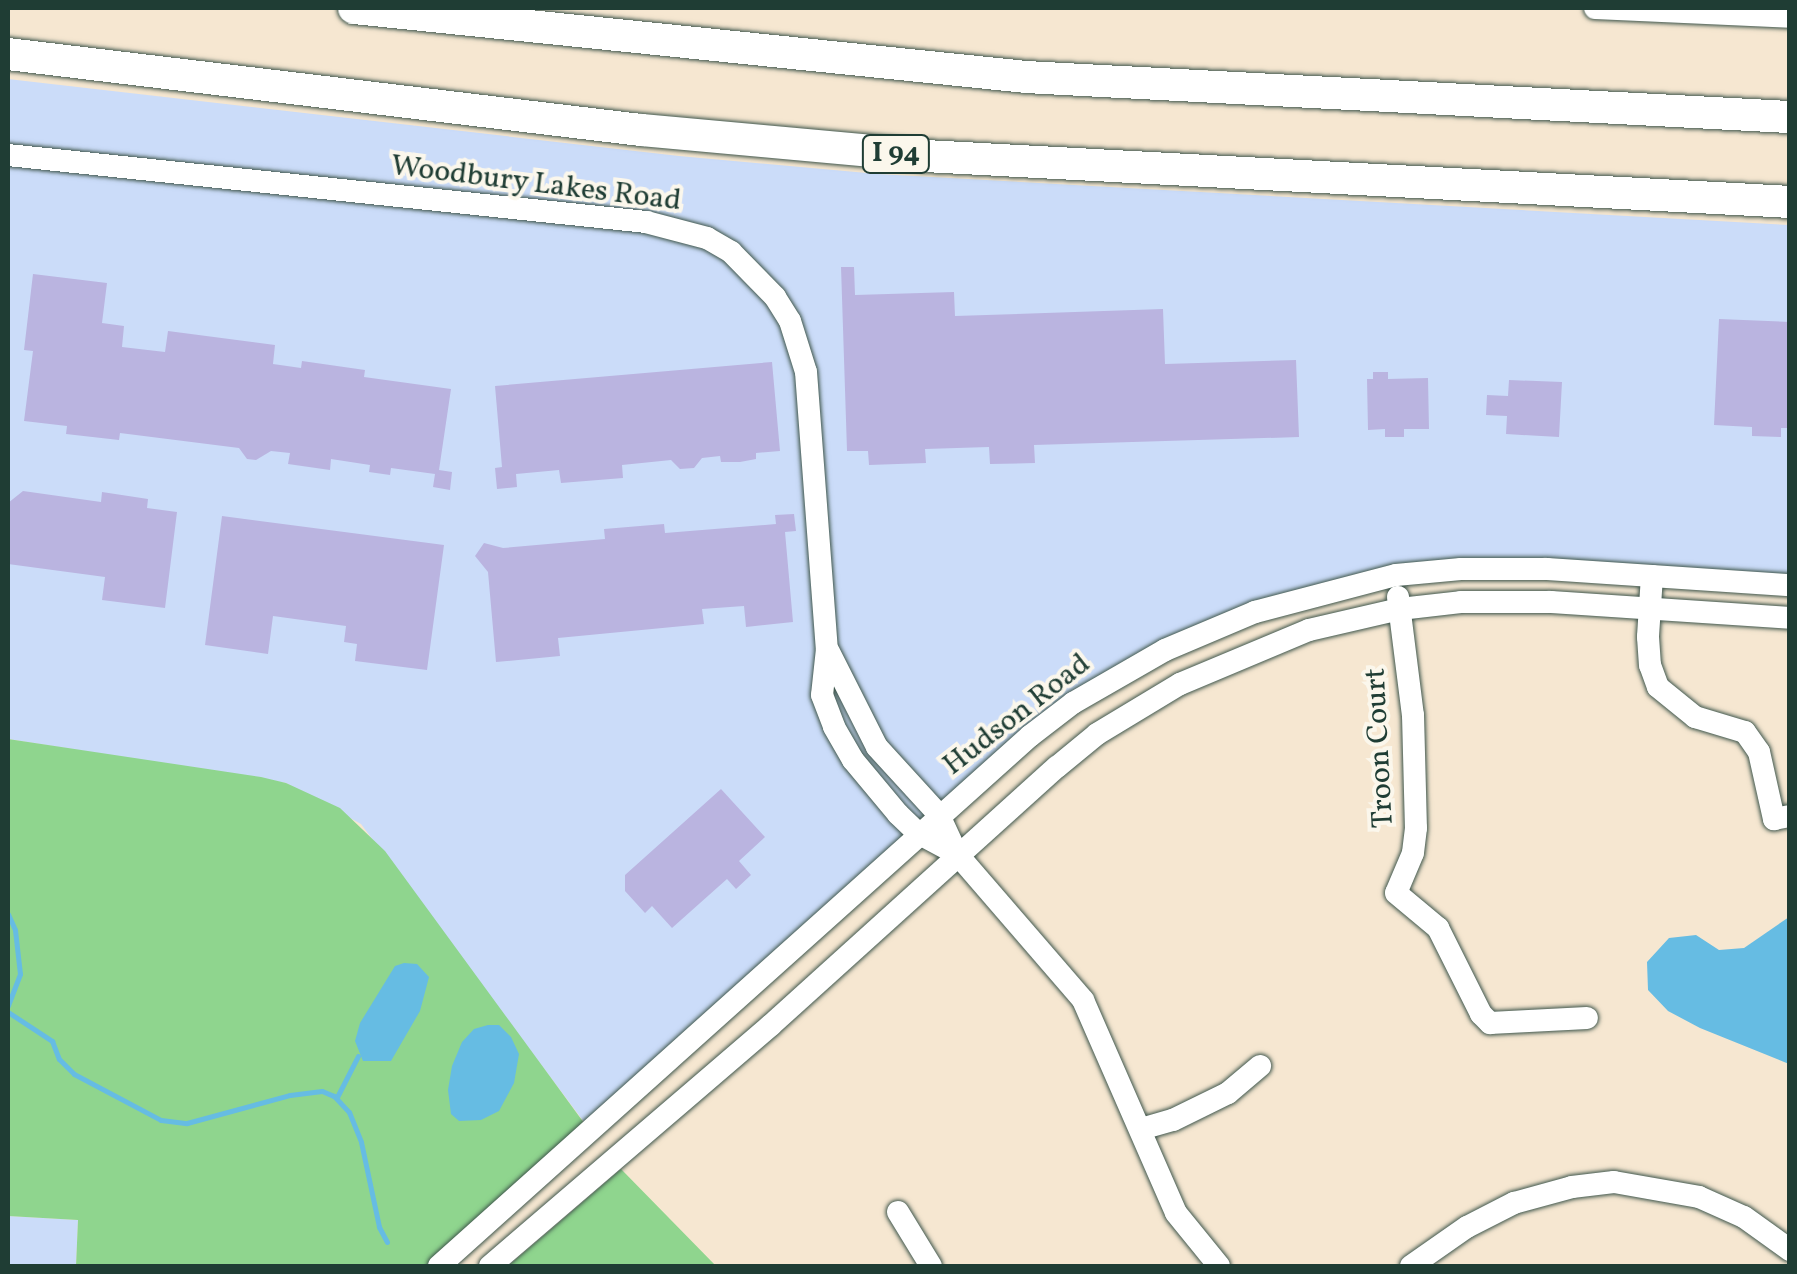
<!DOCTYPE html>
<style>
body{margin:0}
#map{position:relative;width:1797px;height:1274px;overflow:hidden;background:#f6e7d1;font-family:Vollkorn,serif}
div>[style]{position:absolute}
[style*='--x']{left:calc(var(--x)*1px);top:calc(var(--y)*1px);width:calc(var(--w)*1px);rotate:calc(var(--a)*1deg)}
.built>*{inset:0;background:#cbdcf9}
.green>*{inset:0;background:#8fd58e}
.water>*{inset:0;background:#66bce3}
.stream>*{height:5px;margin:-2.5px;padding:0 2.5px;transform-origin:2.5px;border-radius:2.5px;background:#66bce3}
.building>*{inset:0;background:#bab4e0}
.roads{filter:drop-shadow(0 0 2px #3f564c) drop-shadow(0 0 2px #3f564c)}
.minor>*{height:22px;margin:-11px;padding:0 11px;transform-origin:11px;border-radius:11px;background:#fff}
.highway>*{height:32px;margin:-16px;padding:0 16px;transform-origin:16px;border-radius:16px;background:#fff}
span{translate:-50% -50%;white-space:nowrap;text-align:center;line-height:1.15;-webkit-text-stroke:8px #fbf7ec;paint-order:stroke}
.shield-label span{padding:2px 8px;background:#fbf7ec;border:2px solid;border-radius:8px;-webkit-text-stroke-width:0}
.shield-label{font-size:28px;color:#1f3d34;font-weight:700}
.street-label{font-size:30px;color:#1f3d34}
.frame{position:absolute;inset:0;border:10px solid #1f3d34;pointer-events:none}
</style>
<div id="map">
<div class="built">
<div style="clip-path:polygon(8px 79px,679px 156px,878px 174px,1789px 225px,1789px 585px,1547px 569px,1302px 597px,1073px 703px,590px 1130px,361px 824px,286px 783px,8px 739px)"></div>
<div style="clip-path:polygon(8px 1216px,78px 1220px,76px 1266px,8px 1266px)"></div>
</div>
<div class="green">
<div style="clip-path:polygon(8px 739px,261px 777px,286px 783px,340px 808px,385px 851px,584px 1123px,425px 1266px,76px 1266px,78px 1220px,8px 1216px)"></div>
<div style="clip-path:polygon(621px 1169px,716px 1266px,508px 1266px,549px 1231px)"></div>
</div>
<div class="water">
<div style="clip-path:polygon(1789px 917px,1789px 1064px,1700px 1028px,1668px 1011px,1648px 990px,1647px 962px,1669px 938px,1696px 935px,1719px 950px,1744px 948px)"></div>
<div style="clip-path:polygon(404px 963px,417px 964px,429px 977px,420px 1011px,391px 1061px,363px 1061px,355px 1041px,360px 1023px,395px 966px)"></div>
<div style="clip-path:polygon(488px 1025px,499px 1025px,511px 1037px,519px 1054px,514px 1083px,499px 1111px,481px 1120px,459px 1121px,451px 1114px,448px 1090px,452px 1066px,462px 1042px,474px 1029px)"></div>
</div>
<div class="stream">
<div style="--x:8;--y:914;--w:17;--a:66"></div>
<div style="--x:15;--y:930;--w:44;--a:83.5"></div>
<div style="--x:20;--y:974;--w:34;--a:111"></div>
<div style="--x:8;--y:1012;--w:53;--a:33.4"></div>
<div style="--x:52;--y:1041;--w:19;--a:69"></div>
<div style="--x:59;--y:1059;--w:21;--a:45"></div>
<div style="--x:74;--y:1074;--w:98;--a:27.9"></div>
<div style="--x:161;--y:1120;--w:26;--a:7"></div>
<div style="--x:187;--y:1123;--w:107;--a:-15.2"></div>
<div style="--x:290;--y:1095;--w:32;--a:-7"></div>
<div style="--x:322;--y:1091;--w:13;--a:23"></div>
<div style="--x:334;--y:1096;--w:22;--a:47"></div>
<div style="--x:349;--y:1112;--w:32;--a:68"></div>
<div style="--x:361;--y:1142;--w:87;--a:78"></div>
<div style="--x:379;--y:1227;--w:17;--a:62"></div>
<div style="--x:337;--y:1097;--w:46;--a:-62.9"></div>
</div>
<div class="building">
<div style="clip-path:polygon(841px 267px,854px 267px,855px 295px,954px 292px,955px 316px,1163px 309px,1165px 364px,1296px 360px,1299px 437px,1034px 445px,1035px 463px,990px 464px,989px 447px,925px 449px,926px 463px,869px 465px,868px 451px,847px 451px)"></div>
<div style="clip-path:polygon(33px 274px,107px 283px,102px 323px,124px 326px,122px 347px,165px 352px,168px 331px,275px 345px,273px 364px,301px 368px,302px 361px,365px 370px,364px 377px,451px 389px,439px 470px,452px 472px,450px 490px,433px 487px,435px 474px,391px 468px,390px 475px,369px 472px,370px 465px,331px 459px,330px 470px,288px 464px,290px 453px,271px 451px,256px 460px,247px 459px,239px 448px,120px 433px,119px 440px,66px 434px,67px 426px,24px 421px,33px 351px,24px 350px)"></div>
<div style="clip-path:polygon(1719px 319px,1790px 322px,1790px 428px,1781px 428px,1781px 437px,1752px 436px,1752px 427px,1714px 425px)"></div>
<div style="clip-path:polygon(772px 362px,780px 451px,756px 453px,756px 459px,740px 462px,721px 462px,720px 456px,702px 458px,694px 468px,680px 469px,671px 460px,622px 465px,623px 478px,561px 483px,559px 470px,516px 474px,517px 487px,497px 489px,495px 468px,502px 467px,495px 386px)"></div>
<div style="clip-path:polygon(1373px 372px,1388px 372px,1388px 379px,1428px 378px,1429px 429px,1404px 429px,1404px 437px,1385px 437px,1385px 429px,1368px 430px,1367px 379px,1373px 379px)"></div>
<div style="clip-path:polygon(1509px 380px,1562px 382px,1559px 437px,1506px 434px,1507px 416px,1486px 415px,1487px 395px,1508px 396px)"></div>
<div style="clip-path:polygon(23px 491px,101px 502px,102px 492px,148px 499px,147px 508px,177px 512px,165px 608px,102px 600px,105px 577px,8px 564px,8px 503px)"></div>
<div style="clip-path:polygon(794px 514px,796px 531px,785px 532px,793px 622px,746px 627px,744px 606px,702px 609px,704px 624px,558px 638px,560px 656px,496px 662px,488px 572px,475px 556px,484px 543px,503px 548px,605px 539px,604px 529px,664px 524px,665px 533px,776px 524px,775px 515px)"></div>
<div style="clip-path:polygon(222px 516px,444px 545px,427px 670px,355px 661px,357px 644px,344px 642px,346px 626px,273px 616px,268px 654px,205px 645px)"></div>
<div style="clip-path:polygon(721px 789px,765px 837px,739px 861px,751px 875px,736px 889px,727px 879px,672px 928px,652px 906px,645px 913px,625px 891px,625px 875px)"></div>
</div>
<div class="roads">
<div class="minor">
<div style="--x:1595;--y:8;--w:195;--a:2.6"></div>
<div style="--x:8;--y:155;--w:642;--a:5.99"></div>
<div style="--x:646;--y:222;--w:63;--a:14.7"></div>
<div style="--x:707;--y:238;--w:28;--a:30"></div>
<div style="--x:731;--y:252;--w:63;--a:45.6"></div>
<div style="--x:775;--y:297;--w:28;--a:58"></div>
<div style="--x:790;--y:321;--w:53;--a:72.6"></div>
<div style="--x:806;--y:372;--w:278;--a:85.7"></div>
<div style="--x:827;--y:649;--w:46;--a:96.2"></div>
<div style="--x:822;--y:695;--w:34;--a:69"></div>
<div style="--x:834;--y:727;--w:38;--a:60"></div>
<div style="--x:853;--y:760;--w:70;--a:50.2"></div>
<div style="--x:898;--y:814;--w:28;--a:44"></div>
<div style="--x:918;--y:833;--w:44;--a:28.3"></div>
<div style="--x:1652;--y:576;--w:61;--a:93.8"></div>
<div style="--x:1648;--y:637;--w:28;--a:86"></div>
<div style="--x:1650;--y:665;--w:23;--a:70"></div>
<div style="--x:1658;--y:687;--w:48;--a:39"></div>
<div style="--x:1695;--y:717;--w:52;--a:16.7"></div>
<div style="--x:1745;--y:732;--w:24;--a:55"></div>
<div style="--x:1759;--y:752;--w:69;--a:77.4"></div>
<div style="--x:1774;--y:819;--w:16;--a:-11"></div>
<div style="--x:1398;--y:597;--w:119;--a:82.8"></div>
<div style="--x:1413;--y:715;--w:113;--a:88.5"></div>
<div style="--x:1416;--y:828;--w:25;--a:97"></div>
<div style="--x:1413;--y:853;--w:43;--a:113"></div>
<div style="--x:1396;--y:893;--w:55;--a:39.8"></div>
<div style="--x:1438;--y:928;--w:96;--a:63.4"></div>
<div style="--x:1481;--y:1014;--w:13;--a:45"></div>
<div style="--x:1490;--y:1023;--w:97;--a:-3"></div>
<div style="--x:829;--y:652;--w:106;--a:63.2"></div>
<div style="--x:877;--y:747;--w:92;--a:47.6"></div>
<div style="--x:939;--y:815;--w:43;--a:65.2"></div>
<div style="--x:957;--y:854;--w:193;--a:49.2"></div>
<div style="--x:1083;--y:1000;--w:232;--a:66.4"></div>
<div style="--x:1176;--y:1213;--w:68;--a:50.9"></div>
<div style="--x:1141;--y:1129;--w:33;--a:-16"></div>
<div style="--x:1173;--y:1120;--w:61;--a:-26.1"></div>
<div style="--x:1228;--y:1093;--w:42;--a:-40.2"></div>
<div style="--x:898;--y:1212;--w:63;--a:58.6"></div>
<div style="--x:439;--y:1266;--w:794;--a:-41.89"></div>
<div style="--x:1030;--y:736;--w:54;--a:-37.5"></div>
<div style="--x:1073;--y:703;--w:106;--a:-29.9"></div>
<div style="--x:1165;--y:650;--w:98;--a:-22.9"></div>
<div style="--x:1255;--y:612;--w:146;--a:-14.7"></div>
<div style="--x:1396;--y:575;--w:65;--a:-5.3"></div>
<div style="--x:1461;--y:569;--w:86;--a:0"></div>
<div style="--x:1547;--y:569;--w:244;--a:3.8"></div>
<div style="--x:490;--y:1266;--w:370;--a:-40.6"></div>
<div style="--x:771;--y:1025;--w:385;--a:-42.1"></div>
<div style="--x:1057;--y:767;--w:52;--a:-39.5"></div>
<div style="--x:1097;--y:734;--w:97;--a:-31.1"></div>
<div style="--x:1180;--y:684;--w:140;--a:-22.7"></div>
<div style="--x:1309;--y:630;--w:93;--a:-13"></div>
<div style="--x:1400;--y:609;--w:61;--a:-6.5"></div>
<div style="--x:1461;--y:602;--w:90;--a:0"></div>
<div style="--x:1551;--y:602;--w:240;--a:3.8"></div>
<div style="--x:1411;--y:1266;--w:68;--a:-34.9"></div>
<div style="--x:1467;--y:1227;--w:53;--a:-27.1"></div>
<div style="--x:1514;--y:1203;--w:60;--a:-15.4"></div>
<div style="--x:1572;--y:1187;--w:42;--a:-6.8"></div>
<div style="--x:1614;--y:1182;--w:86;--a:10"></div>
<div style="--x:1699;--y:1197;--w:49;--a:24"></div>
<div style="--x:1744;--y:1217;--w:57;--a:35.7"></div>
</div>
<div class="highway">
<div style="--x:354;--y:8;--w:676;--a:5.86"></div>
<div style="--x:1026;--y:77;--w:765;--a:3"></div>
<div style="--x:8;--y:54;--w:638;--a:6.85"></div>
<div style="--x:641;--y:130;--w:285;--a:5.2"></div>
<div style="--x:925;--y:156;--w:866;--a:3.04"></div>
</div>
</div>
<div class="shield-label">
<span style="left:896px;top:154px">I 94</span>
</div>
<div class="street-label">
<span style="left:536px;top:184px;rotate:7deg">Woodbury Lakes Road</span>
<span style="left:1017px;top:715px;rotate:-38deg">Hudson Road</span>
<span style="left:1380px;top:748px;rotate:-93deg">Troon Court</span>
</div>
<div class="frame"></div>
</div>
